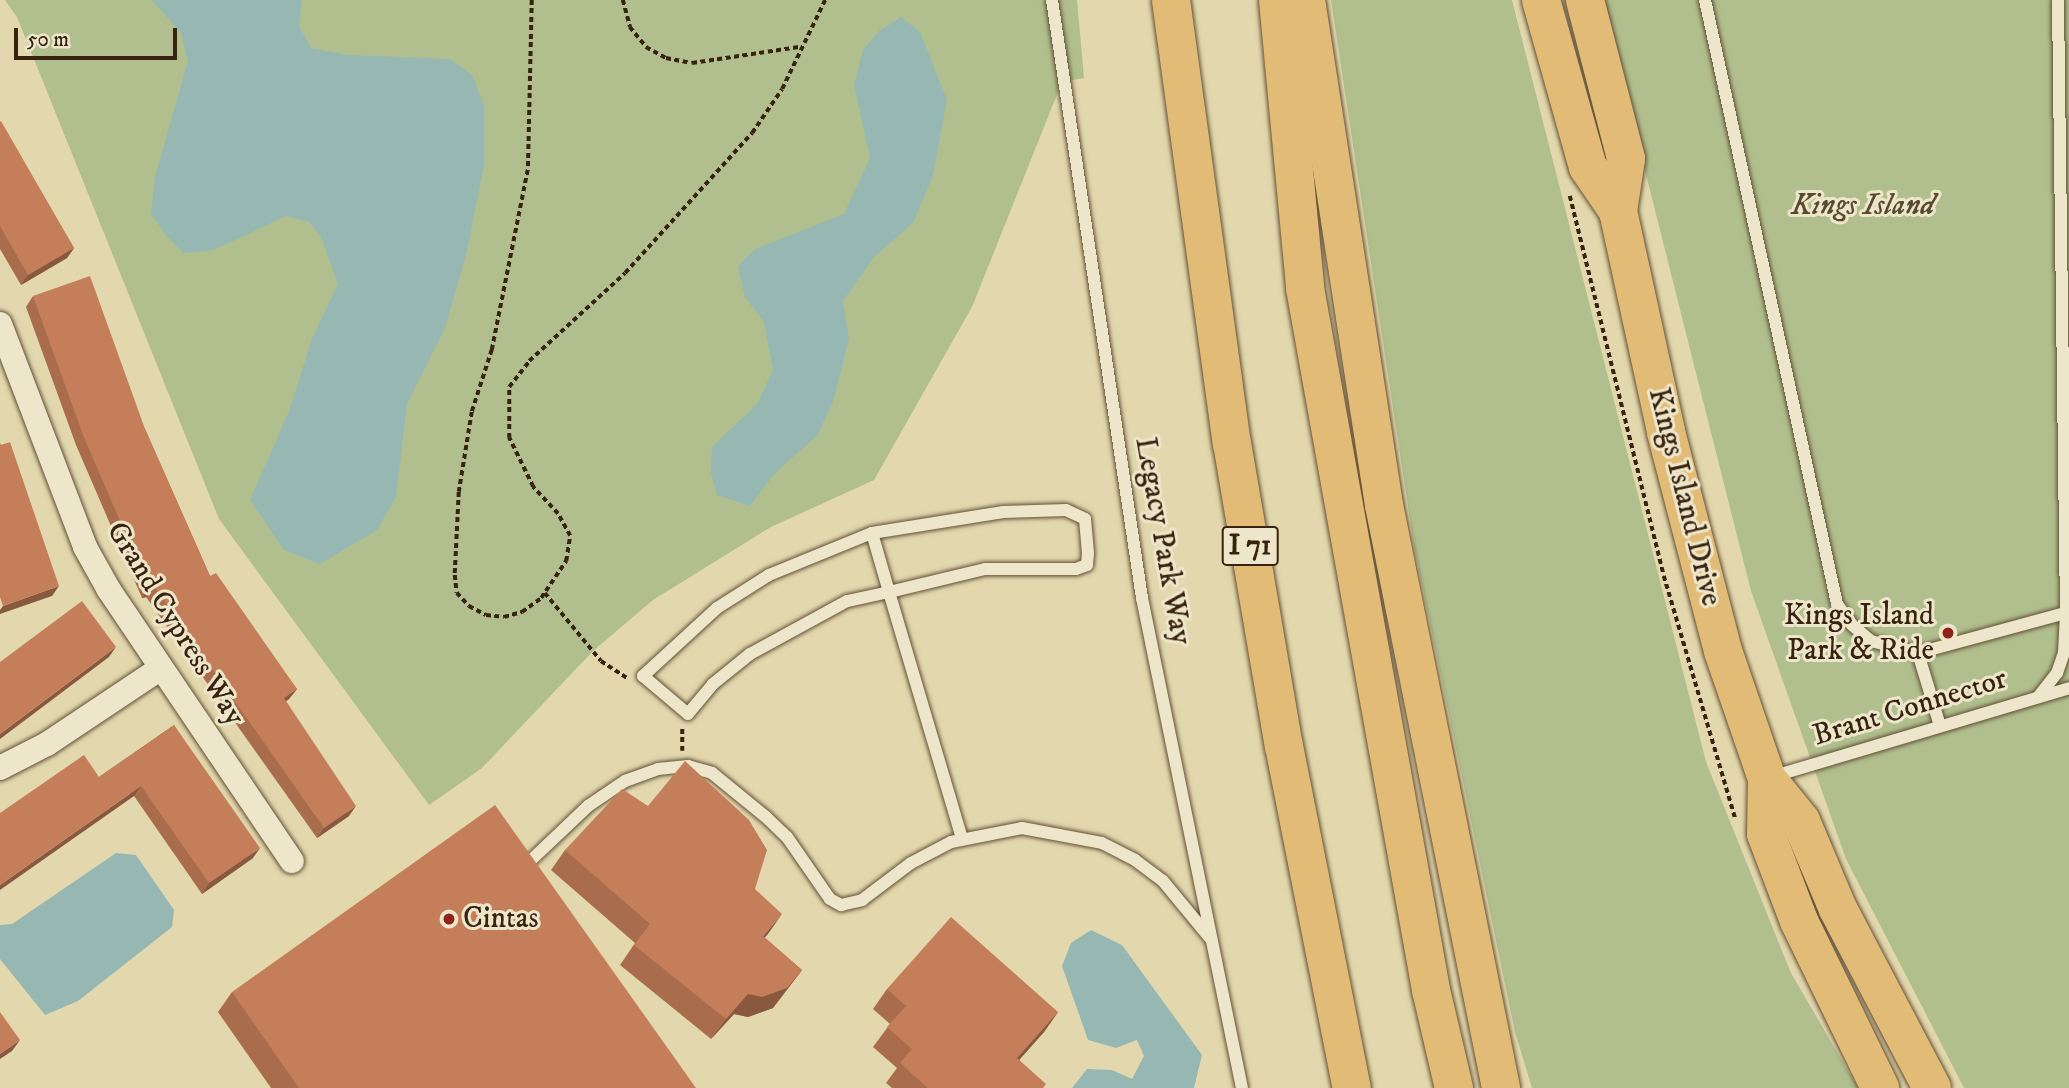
<!DOCTYPE html>
<style>
body{margin:0}
#map{position:relative;width:2069px;height:1088px;overflow:hidden;background:#e3d8ad;font-family:"IM FELL DW Pica",serif}
div>[style]{position:absolute}
[style*='--x']{left:calc(var(--x)*1px);top:calc(var(--y)*1px);width:calc(var(--w)*1px);rotate:calc(var(--a)*1deg)}
.green>*{inset:0;background:#b0bf8d}
.water>*{inset:0;background:#97b8b2}
.path>*{height:3.5px;margin-top:-1.75px;transform-origin:0;background:repeating-linear-gradient(90deg,#382310 0 5px,transparent 0 8.5px)}
.roads{filter:drop-shadow(0 0 2px #635037) drop-shadow(0 0 2px #635037)}
.service>*{height:12px;margin:-6px;padding:0 6px;transform-origin:6px;border-radius:6px;background:#ede6ca}
.minor>*{height:24px;margin:-12px;padding:0 12px;transform-origin:12px;border-radius:12px;background:#ede6ca}
.primary>*{height:38px;margin:-19px;padding:0 19px;transform-origin:19px;border-radius:19px;background:#e2bc76}
.motorway>*{height:38px;margin:-19px;padding:0 19px;transform-origin:19px;border-radius:19px;background:#e2bc76}
.wall>*{inset:0;background:#a96d4d}
.shaded-wall>*{inset:0;background:#89593f}
.building>*{inset:0;background:#c47f5a}
.dots>*{width:19px;height:19px;translate:-50% -50%;box-sizing:border-box;border:4px solid #ede6ca;border-radius:50%}
span{translate:-50% -50%;white-space:nowrap;text-align:center;line-height:1.15;-webkit-text-stroke:6px #ede6ca;paint-order:stroke}
.shield-label span{padding:2px 5px;background:#ede6ca;border:2px solid;border-radius:5px;-webkit-text-stroke-width:0}
.shield-label{font-size:28px;color:#382310;font-weight:700}
.park-label{font-size:30px;color:#564a2f;font-style:italic}
.street-label{font-size:30px;color:#382310}
.poi-label{font-size:30px;color:#382310}
.right{translate:-100% -50%;text-align:right}
.left{translate:0 -50%;text-align:left}
.scale{position:absolute;left:14px;top:28px;width:163px;height:32px;box-sizing:border-box;border:4px solid #382310;border-top:0;padding-left:9px;font-size:21px;line-height:24px;white-space:nowrap;color:#382310;-webkit-text-stroke:5px #ede6ca;paint-order:stroke}
</style>
<div id="map">
<div class="green">
<div style="clip-path:polygon(5px 0,1077px 0,1084px 78px,1062px 82px,972px 307px,874px 480px,771px 527px,653px 600px,593px 651px,482px 768px,429px 805px,219px 519px,17px 17px)"></div>
<div style="clip-path:polygon(1331px 0,1512px 0,1706px 762px,1791px 973px,1858px 1088px,1532px 1088px,1515px 1032px,1414px 546px)"></div>
<div style="clip-path:polygon(1602px 0,2069px 0,2069px 1088px,1964px 1088px,1846px 859px,1751px 591px)"></div>
</div>
<div class="water">
<div style="clip-path:polygon(152px 0,302px 0,299px 26px,311px 48px,348px 55px,450px 59px,472px 75px,484px 105px,484px 166px,466px 255px,445px 328px,407px 404px,396px 497px,377px 530px,320px 564px,284px 550px,250px 500px,289px 411px,313px 336px,338px 284px,321px 237px,309px 222px,286px 216px,214px 250px,183px 253px,165px 234px,151px 214px,155px 177px,188px 61px,181px 33px)"></div>
<div style="clip-path:polygon(901px 17px,920px 32px,947px 100px,933px 175px,913px 223px,875px 256px,843px 301px,849px 339px,833px 402px,817px 436px,775px 473px,750px 506px,717px 495px,711px 473px,712px 447px,757px 404px,773px 370px,764px 322px,745px 297px,738px 266px,755px 249px,844px 214px,870px 158px,854px 85px,863px 50px,879px 31px)"></div>
<div style="clip-path:polygon(116px 853px,136px 855px,174px 910px,172px 927px,78px 1001px,45px 1015px,0 959px,0 925px,12px 924px)"></div>
<div style="clip-path:polygon(1091px 930px,1122px 945px,1202px 1055px,1194px 1088px,1072px 1088px,1087px 1069px,1112px 1070px,1132px 1079px,1144px 1056px,1137px 1040px,1116px 1048px,1088px 1040px,1062px 966px,1071px 943px)"></div>
</div>
<div class="path">
<div style="--x:532;--y:0;--w:170;--a:91.3"></div>
<div style="--x:528;--y:170;--w:184;--a:101.3"></div>
<div style="--x:492;--y:350;--w:65;--a:107.9"></div>
<div style="--x:472;--y:412;--w:81;--a:99.2"></div>
<div style="--x:459;--y:492;--w:83;--a:92.8"></div>
<div style="--x:455;--y:575;--w:18;--a:84"></div>
<div style="--x:457;--y:593;--w:18;--a:47"></div>
<div style="--x:469;--y:606;--w:19;--a:28"></div>
<div style="--x:486;--y:615;--w:18;--a:6"></div>
<div style="--x:504;--y:617;--w:19;--a:-16"></div>
<div style="--x:522;--y:612;--w:24;--a:-36"></div>
<div style="--x:541;--y:598;--w:45;--a:-56"></div>
<div style="--x:566;--y:561;--w:25;--a:-81"></div>
<div style="--x:570;--y:536;--w:25;--a:-119"></div>
<div style="--x:558;--y:514;--w:37;--a:-133"></div>
<div style="--x:533;--y:487;--w:55;--a:-116.1"></div>
<div style="--x:509;--y:438;--w:51;--a:-90"></div>
<div style="--x:509;--y:387;--w:33;--a:-52"></div>
<div style="--x:529;--y:361;--w:130;--a:-42.5"></div>
<div style="--x:625;--y:273;--w:189;--a:-47.8"></div>
<div style="--x:752;--y:133;--w:53;--a:-55.7"></div>
<div style="--x:782;--y:89;--w:99;--a:-64.2"></div>
<div style="--x:623;--y:0;--w:28;--a:75"></div>
<div style="--x:630;--y:27;--w:26;--a:51"></div>
<div style="--x:646;--y:47;--w:23;--a:29"></div>
<div style="--x:666;--y:58;--w:26;--a:11"></div>
<div style="--x:692;--y:63;--w:108;--a:-8.5"></div>
<div style="--x:1570;--y:196;--w:391;--a:76.1"></div>
<div style="--x:1664;--y:576;--w:252;--a:73.6"></div>
<div style="--x:545;--y:593;--w:88;--a:50.5"></div>
<div style="--x:601;--y:661;--w:31;--a:33"></div>
<div style="--x:682;--y:751;--w:23;--a:-90"></div>
</div>
<div class="roads">
<div class="service">
<div style="--x:1052;--y:0;--w:605;--a:81.44"></div>
<div style="--x:1142;--y:598;--w:500;--a:78.47"></div>
<div style="--x:1705;--y:0;--w:618;--a:77.67"></div>
<div style="--x:1837;--y:604;--w:26;--a:54"></div>
<div style="--x:1852;--y:625;--w:25;--a:40"></div>
<div style="--x:1871;--y:641;--w:49;--a:14.3"></div>
<div style="--x:1918;--y:653;--w:156;--a:-15.2"></div>
<div style="--x:872;--y:533;--w:133;--a:-9.1"></div>
<div style="--x:1003;--y:512;--w:63;--a:-1.8"></div>
<div style="--x:1066;--y:510;--w:21;--a:25"></div>
<div style="--x:1085;--y:519;--w:34;--a:85"></div>
<div style="--x:1088;--y:553;--w:12;--a:95"></div>
<div style="--x:1087;--y:565;--w:12;--a:160"></div>
<div style="--x:1076;--y:569;--w:91;--a:180"></div>
<div style="--x:985;--y:569;--w:99;--a:166.5"></div>
<div style="--x:889;--y:592;--w:43;--a:167.9"></div>
<div style="--x:847;--y:601;--w:111;--a:151.3"></div>
<div style="--x:750;--y:654;--w:48;--a:141"></div>
<div style="--x:713;--y:684;--w:39;--a:130"></div>
<div style="--x:688;--y:714;--w:59;--a:-139.8"></div>
<div style="--x:643;--y:676;--w:100;--a:-42.6"></div>
<div style="--x:717;--y:608;--w:62;--a:-32.4"></div>
<div style="--x:769;--y:575;--w:111;--a:-22.2"></div>
<div style="--x:872;--y:533;--w:61;--a:73.9"></div>
<div style="--x:889;--y:592;--w:258;--a:73.5"></div>
<div style="--x:1918;--y:653;--w:76;--a:73.2"></div>
<div style="--x:2039;--y:696;--w:29;--a:-52"></div>
<div style="--x:2057;--y:673;--w:21;--a:-71"></div>
<div style="--x:2064;--y:653;--w:40;--a:-87.1"></div>
<div style="--x:2066;--y:613;--w:613;--a:-90.75"></div>
<div style="--x:1771;--y:777;--w:311;--a:-16.6"></div>
<div style="--x:528;--y:863;--w:83;--a:-43.5"></div>
<div style="--x:588;--y:806;--w:45;--a:-34"></div>
<div style="--x:625;--y:781;--w:35;--a:-20"></div>
<div style="--x:658;--y:769;--w:30;--a:-6"></div>
<div style="--x:688;--y:766;--w:25;--a:16"></div>
<div style="--x:712;--y:773;--w:70;--a:39.2"></div>
<div style="--x:766;--y:817;--w:29;--a:44"></div>
<div style="--x:787;--y:837;--w:75;--a:55.3"></div>
<div style="--x:830;--y:899;--w:13;--a:29"></div>
<div style="--x:841;--y:905;--w:22;--a:-13"></div>
<div style="--x:862;--y:900;--w:61;--a:-37.1"></div>
<div style="--x:911;--y:863;--w:45;--a:-27.7"></div>
<div style="--x:951;--y:842;--w:72;--a:-11.2"></div>
<div style="--x:1022;--y:828;--w:81;--a:10.6"></div>
<div style="--x:1102;--y:843;--w:37;--a:27"></div>
<div style="--x:1135;--y:860;--w:35;--a:37"></div>
<div style="--x:1163;--y:881;--w:74;--a:50.5"></div>
</div>
<div class="minor">
<div style="--x:0;--y:324;--w:239;--a:69.1"></div>
<div style="--x:85;--y:547;--w:49;--a:60.8"></div>
<div style="--x:109;--y:590;--w:327;--a:56"></div>
<div style="--x:0;--y:768;--w:53;--a:-27.1"></div>
<div style="--x:47;--y:744;--w:137;--a:-33.7"></div>
</div>
<div class="primary">
<div style="--x:1541;--y:0;--w:173;--a:74.3"></div>
<div style="--x:1588;--y:167;--w:53;--a:55.7"></div>
<div style="--x:1585;--y:0;--w:164;--a:75.5"></div>
<div style="--x:1626;--y:159;--w:53;--a:98.7"></div>
<div style="--x:1618;--y:211;--w:226;--a:77.7"></div>
<div style="--x:1666;--y:432;--w:226;--a:75.4"></div>
<div style="--x:1723;--y:651;--w:135;--a:71"></div>
<div style="--x:1767;--y:779;--w:54;--a:51"></div>
<div style="--x:1801;--y:821;--w:95;--a:67.2"></div>
<div style="--x:1838;--y:909;--w:202;--a:62.3"></div>
<div style="--x:1767;--y:779;--w:55;--a:91"></div>
<div style="--x:1766;--y:834;--w:93;--a:69.2"></div>
<div style="--x:1799;--y:921;--w:186;--a:64.1"></div>
</div>
<div class="motorway">
<div style="--x:1171;--y:0;--w:447;--a:82.2"></div>
<div style="--x:1232;--y:443;--w:307;--a:80.3"></div>
<div style="--x:1284;--y:746;--w:349;--a:78.8"></div>
<div style="--x:1278;--y:0;--w:289;--a:84.6"></div>
<div style="--x:1305;--y:288;--w:713;--a:79.82"></div>
<div style="--x:1431;--y:990;--w:101;--a:76.8"></div>
<div style="--x:1306;--y:0;--w:511;--a:81.22"></div>
<div style="--x:1384;--y:505;--w:595;--a:78.65"></div>
</div>
</div>
<div class="wall">
<div style="clip-path:polygon(0 122px,74px 248px,67px 258px,21px 285px,0 249px)"></div>
<div style="clip-path:polygon(33px 296px,145px 429px,210px 576px,297px 689px,289px 699px,286px 701px,349px 816px,317px 838px,146px 597px,142px 598px,76px 445px,26px 307px)"></div>
<div style="clip-path:polygon(174px 725px,253px 858px,202px 894px,134px 796px,99px 777px)"></div>
<div style="clip-path:polygon(565px 850px,764px 937px,802px 970px,773px 1008px,748px 1017px,734px 1014px,711px 1039px,620px 965px,635px 943px,551px 870px)"></div>
<div style="clip-path:polygon(887px 989px,1058px 1012px,1044px 1032px,1019px 1060px,1043px 1088px,892px 1088px,886px 1083px,897px 1068px,873px 1047px,890px 1024px,873px 1009px)"></div>
<div style="clip-path:polygon(232px 992px,696px 1088px,271px 1088px,218px 1012px)"></div>
</div>
<div class="shaded-wall">
<div style="clip-path:polygon(74px 248px,67px 258px,21px 285px,28px 275px)"></div>
<div style="clip-path:polygon(59px 586px,52px 596px,0 614px,0 610px,3px 606px)"></div>
<div style="clip-path:polygon(154px 586px,146px 597px,142px 598px,149px 588px)"></div>
<div style="clip-path:polygon(116px 647px,109px 657px,0 739px,0 734px)"></div>
<div style="clip-path:polygon(297px 689px,289px 699px,276px 708px,284px 698px)"></div>
<div style="clip-path:polygon(141px 786px,134px 796px,0 890px,0 885px)"></div>
<div style="clip-path:polygon(356px 806px,349px 816px,317px 838px,324px 828px)"></div>
<div style="clip-path:polygon(260px 848px,253px 858px,202px 894px,209px 883px)"></div>
<div style="clip-path:polygon(782px 914px,768px 934px,749px 956px,763px 936px)"></div>
<div style="clip-path:polygon(802px 970px,773px 1008px,748px 1017px,734px 1014px,711px 1039px,726px 1019px,748px 994px)"></div>
<div style="clip-path:polygon(1058px 1012px,1044px 1032px,1003px 1078px,1017px 1058px)"></div>
<div style="clip-path:polygon(20px 1040px,12px 1051px,0 1059px,0 1054px)"></div>
</div>
<div class="building">
<div style="clip-path:polygon(1px 121px,74px 248px,28px 275px,0 226px,0 122px)"></div>
<div style="clip-path:polygon(90px 276px,145px 429px,210px 576px,216px 573px,297px 689px,284px 698px,356px 806px,324px 828px,154px 586px,149px 588px,83px 435px,33px 296px)"></div>
<div style="clip-path:polygon(10px 442px,59px 586px,3px 606px,0 597px,0 443px,1px 445px)"></div>
<div style="clip-path:polygon(82px 601px,116px 647px,0 734px,0 662px)"></div>
<div style="clip-path:polygon(174px 725px,260px 848px,209px 883px,141px 786px,0 885px,0 813px,84px 755px,99px 777px)"></div>
<div style="clip-path:polygon(685px 761px,749px 820px,767px 850px,755px 889px,782px 914px,763px 936px,802px 970px,787px 988px,762px 997px,748px 994px,726px 1019px,634px 945px,650px 924px,565px 850px,622px 789px,648px 806px)"></div>
<div style="clip-path:polygon(495px 805px,696px 1088px,299px 1088px,232px 992px)"></div>
<div style="clip-path:polygon(951px 917px,1058px 1012px,1017px 1058px,1046px 1084px,1043px 1088px,928px 1088px,900px 1063px,912px 1049px,887px 1027px,906px 1006px,887px 989px)"></div>
<div style="clip-path:polygon(0 1012px,20px 1040px,0 1054px)"></div>
</div>
<div class="dots">
<div style="left:1948px;top:633px;background:#8f2418"></div>
<div style="left:449px;top:919px;background:#8f2418"></div>
</div>
<div class="shield-label">
<span style="left:1250px;top:546px">I 71</span>
</div>
<div class="park-label">
<span style="left:1863px;top:206px">Kings Island</span>
</div>
<div class="street-label">
<span style="left:1684px;top:497px;rotate:76deg">Kings Island Drive</span>
<span style="left:1162px;top:541px;rotate:80deg">Legacy Park Way</span>
<span style="left:175px;top:624px;rotate:58deg">Grand Cypress Way</span>
<span style="left:1910px;top:708px;rotate:-17deg">Brant Connector</span>
</div>
<div class="poi-label">
<span class="right" style="left:1934px;top:633px">Kings Island<br>Park &amp; Ride</span>
<span class="left" style="left:463px;top:919px">Cintas</span>
</div>
<div class="scale">50 m</div>
</div>
